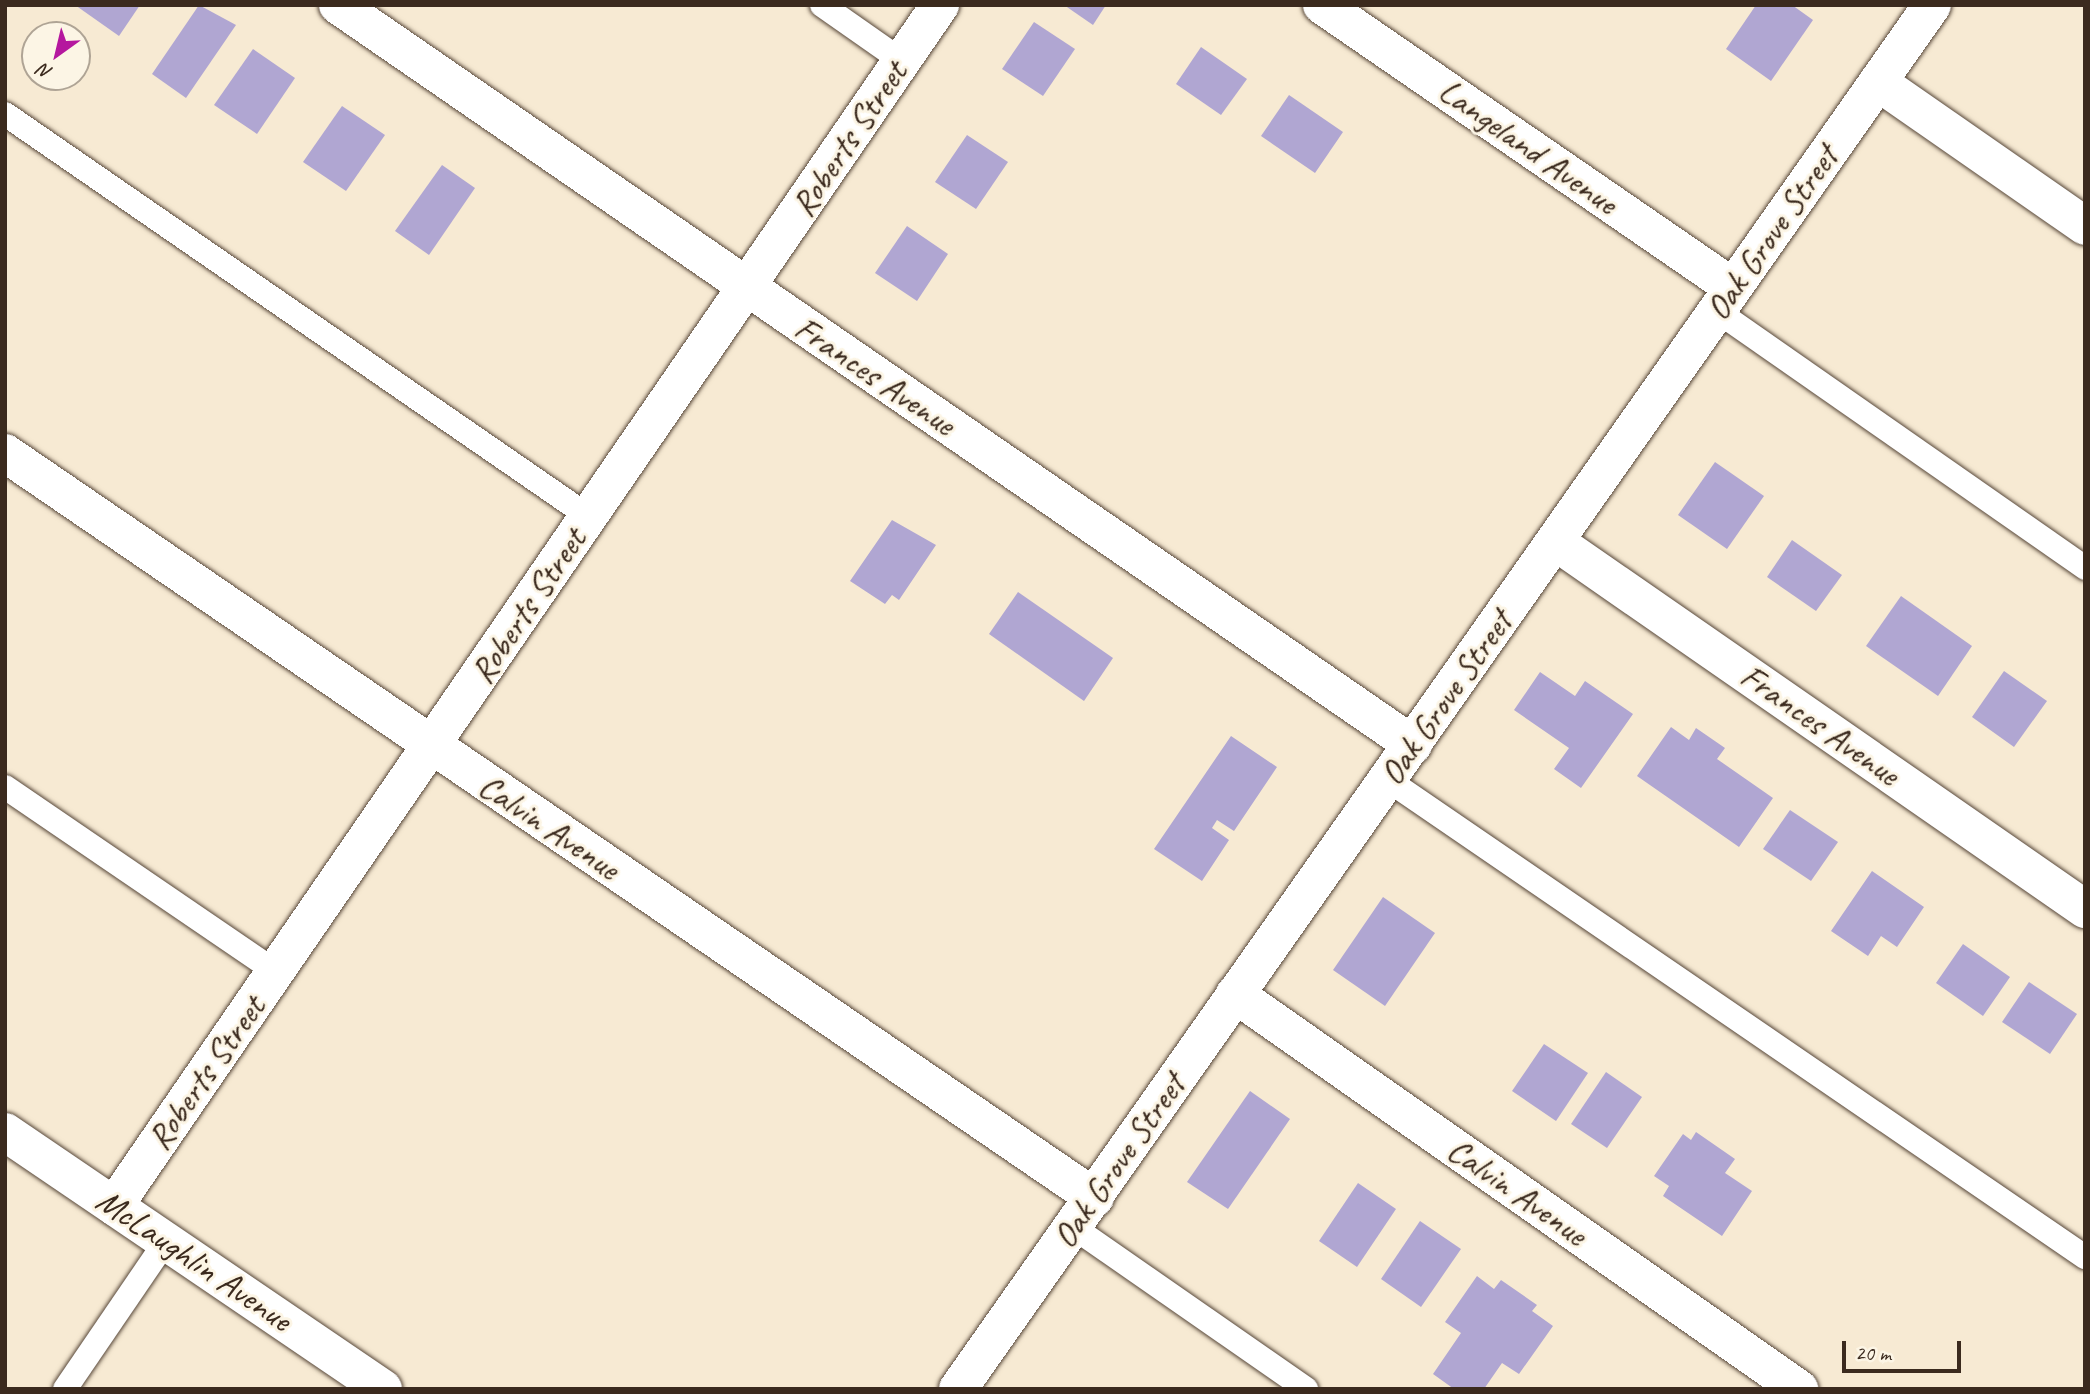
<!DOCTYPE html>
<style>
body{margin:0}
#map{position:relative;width:2090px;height:1394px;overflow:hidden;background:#f7ead3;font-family:Caveat,sans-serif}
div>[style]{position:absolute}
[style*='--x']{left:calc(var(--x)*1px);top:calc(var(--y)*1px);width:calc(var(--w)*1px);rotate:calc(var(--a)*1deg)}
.building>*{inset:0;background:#b0a6d2}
.roads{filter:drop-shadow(0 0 2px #574739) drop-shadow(0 0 2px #574739)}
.lane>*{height:24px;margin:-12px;padding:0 12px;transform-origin:12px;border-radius:12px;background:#fff}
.street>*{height:38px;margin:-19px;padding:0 19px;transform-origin:19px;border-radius:19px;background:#fff}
span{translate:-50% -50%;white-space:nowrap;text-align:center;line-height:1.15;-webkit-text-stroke:6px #fcf5e5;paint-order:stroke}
.street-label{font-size:35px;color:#3b2a1e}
.frame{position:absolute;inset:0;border:7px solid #3b2a1e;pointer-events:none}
.north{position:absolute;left:21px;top:21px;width:70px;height:70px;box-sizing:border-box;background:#fcf5e5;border:2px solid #afa495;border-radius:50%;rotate:214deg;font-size:19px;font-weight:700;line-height:28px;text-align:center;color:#3b2a1e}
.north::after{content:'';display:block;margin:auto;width:24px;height:32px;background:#b5179e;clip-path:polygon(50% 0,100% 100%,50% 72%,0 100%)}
.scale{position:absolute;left:1842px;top:1341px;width:119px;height:32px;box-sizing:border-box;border:4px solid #3b2a1e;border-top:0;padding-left:9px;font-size:21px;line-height:24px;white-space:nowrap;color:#3b2a1e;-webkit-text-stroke:5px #fcf5e5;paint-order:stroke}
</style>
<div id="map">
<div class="building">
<div style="clip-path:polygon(75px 5px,140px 5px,119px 36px)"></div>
<div style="clip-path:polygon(199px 5px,236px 25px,186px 98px,152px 74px)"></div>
<div style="clip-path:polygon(1064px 5px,1106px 5px,1093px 25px)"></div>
<div style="clip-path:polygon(1756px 5px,1792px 5px,1813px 20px,1771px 81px,1726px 49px)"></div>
<div style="clip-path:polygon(1034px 22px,1075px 49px,1043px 96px,1002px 69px)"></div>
<div style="clip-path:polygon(1201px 47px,1247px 79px,1221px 115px,1176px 84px)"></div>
<div style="clip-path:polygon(253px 49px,295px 78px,257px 134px,214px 105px)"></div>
<div style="clip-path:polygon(1289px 95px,1343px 132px,1315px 173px,1261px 136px)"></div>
<div style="clip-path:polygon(342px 106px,385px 135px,346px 191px,303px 162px)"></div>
<div style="clip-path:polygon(967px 135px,1008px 162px,976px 209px,935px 182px)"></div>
<div style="clip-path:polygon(442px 165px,475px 188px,429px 255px,395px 231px)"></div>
<div style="clip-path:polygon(907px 226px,948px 254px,917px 301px,875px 273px)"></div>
<div style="clip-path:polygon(1715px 462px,1764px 496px,1727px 549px,1678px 515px)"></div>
<div style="clip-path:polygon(892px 520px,936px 545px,899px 600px,892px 595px,885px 604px,850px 581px)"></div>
<div style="clip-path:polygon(1792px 540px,1842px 575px,1816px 611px,1767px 577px)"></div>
<div style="clip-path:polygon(1018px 592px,1113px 658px,1084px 701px,989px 634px)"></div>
<div style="clip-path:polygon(1901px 596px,1972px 646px,1938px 696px,1866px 646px)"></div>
<div style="clip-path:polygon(2004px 671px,2047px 701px,2014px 747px,1972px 717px)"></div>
<div style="clip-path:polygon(1540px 672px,1575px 696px,1585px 681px,1633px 714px,1581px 788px,1554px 769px,1569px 748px,1514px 710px)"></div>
<div style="clip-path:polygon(1671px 727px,1689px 740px,1696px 728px,1725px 748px,1717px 759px,1773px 798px,1739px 847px,1637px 776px)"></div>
<div style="clip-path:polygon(1231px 736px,1277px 767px,1234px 831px,1217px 820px,1212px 828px,1229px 840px,1202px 881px,1154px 849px)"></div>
<div style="clip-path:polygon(1790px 810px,1838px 842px,1811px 881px,1763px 849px)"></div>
<div style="clip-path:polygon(1872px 871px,1924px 907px,1897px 947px,1881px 936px,1868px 956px,1831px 931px)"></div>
<div style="clip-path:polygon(1383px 897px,1435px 933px,1385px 1006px,1333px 970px)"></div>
<div style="clip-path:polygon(1963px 944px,2010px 977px,1983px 1016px,1936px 983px)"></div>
<div style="clip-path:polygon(2029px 982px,2077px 1014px,2050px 1054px,2002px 1022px)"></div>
<div style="clip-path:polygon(1544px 1044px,1588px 1073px,1556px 1121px,1512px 1091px)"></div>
<div style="clip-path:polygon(1606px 1072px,1642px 1097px,1607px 1148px,1571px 1124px)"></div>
<div style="clip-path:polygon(1250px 1091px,1290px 1119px,1228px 1209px,1187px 1182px)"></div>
<div style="clip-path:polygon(1696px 1132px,1735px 1159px,1725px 1173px,1752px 1191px,1722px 1236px,1663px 1196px,1669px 1186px,1654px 1176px,1683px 1134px,1691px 1140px)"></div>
<div style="clip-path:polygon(1358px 1183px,1396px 1209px,1357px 1267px,1319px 1241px)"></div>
<div style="clip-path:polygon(1420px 1221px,1461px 1249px,1421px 1307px,1381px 1279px)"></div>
<div style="clip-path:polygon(1477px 1276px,1494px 1289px,1501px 1280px,1537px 1305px,1532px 1311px,1553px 1326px,1519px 1374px,1502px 1363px,1484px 1389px,1454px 1389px,1433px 1374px,1461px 1333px,1445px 1322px)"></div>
</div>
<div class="roads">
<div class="lane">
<div style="--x:822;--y:5;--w:98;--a:35"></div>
<div style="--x:5;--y:114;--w:708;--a:34.59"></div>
<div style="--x:1717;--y:311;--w:449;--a:34.9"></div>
<div style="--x:1388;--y:780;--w:845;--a:34.39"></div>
<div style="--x:5;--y:787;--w:328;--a:34.3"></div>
<div style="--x:1073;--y:1227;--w:284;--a:34.8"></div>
<div style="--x:65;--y:1389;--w:179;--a:-55.7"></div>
</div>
<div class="street">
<div style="--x:338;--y:5;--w:1305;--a:34.54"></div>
<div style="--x:1322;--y:5;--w:499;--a:34.5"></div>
<div style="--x:1878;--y:82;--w:252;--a:34.8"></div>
<div style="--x:5;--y:453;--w:1320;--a:34.35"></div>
<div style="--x:1556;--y:542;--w:644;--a:34.75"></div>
<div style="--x:1235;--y:994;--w:689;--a:35.01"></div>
<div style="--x:5;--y:1132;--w:457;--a:34.2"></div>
<div style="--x:114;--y:1206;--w:1458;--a:-55.48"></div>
<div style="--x:958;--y:1389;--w:1692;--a:-54.86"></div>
</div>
</div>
<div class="street-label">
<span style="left:849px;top:139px;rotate:-56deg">Roberts Street</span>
<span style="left:1528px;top:147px;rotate:35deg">Langeland Avenue</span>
<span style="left:1772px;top:233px;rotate:-55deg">Oak Grove Street</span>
<span style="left:875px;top:376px;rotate:34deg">Frances Avenue</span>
<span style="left:528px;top:606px;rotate:-56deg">Roberts Street</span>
<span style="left:1446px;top:698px;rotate:-55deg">Oak Grove Street</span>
<span style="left:1820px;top:725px;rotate:35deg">Frances Avenue</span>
<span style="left:549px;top:827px;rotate:34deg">Calvin Avenue</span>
<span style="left:206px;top:1073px;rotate:-55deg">Roberts Street</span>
<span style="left:1119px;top:1161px;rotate:-55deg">Oak Grove Street</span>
<span style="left:1517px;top:1192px;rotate:35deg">Calvin Avenue</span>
<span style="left:194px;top:1260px;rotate:34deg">McLaughlin Avenue</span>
</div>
<div class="frame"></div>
<div class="north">N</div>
<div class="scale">20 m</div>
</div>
